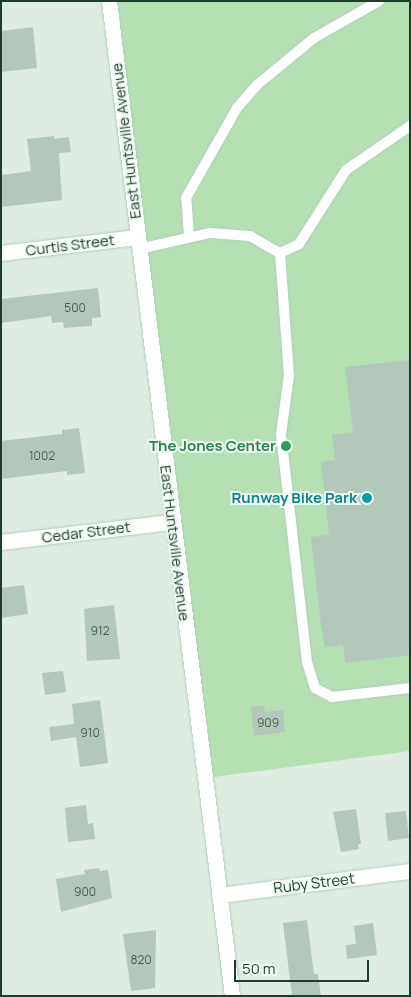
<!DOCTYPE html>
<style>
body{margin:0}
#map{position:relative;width:411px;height:997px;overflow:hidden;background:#deece2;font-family:Manrope,sans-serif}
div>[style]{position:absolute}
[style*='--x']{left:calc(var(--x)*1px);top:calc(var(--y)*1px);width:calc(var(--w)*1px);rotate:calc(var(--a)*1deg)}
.green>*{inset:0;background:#b5e0b4}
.building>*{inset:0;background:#b3c7ba}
.roads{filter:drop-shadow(0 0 1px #b0cdba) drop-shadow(0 0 1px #b0cdba)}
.service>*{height:10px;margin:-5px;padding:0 5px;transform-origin:5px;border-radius:5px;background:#fff}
.minor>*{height:15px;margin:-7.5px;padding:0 7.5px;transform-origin:7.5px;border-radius:7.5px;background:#fff}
.secondary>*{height:15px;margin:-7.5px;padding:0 7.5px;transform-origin:7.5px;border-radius:7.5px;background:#fff}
.dots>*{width:14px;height:14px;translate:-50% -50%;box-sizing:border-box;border:2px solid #eff8f1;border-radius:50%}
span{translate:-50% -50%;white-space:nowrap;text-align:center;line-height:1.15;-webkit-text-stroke:4px #eff8f1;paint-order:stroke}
.number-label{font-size:12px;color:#436050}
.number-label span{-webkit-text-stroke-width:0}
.street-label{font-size:15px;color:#1e3d2c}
.leisure-label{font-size:15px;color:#27864d;font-weight:700}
.right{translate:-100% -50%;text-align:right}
.culture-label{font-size:15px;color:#0d838f;font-weight:700}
.frame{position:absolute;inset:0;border:2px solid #1e3d2c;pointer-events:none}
.scale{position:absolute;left:234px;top:960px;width:135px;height:22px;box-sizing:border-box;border:2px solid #1e3d2c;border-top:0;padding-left:6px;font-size:15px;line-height:18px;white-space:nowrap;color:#1e3d2c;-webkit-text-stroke:4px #eff8f1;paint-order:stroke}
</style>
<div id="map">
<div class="green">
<div style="clip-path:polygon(109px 1px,410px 1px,410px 751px,206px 778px)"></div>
</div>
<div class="building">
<div style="clip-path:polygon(33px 27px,37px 68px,1px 72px,1px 31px)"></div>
<div style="clip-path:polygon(54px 136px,54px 139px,69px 137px,71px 152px,59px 153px,62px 200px,1px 207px,1px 175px,31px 171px,27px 139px)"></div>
<div style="clip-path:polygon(98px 288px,101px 317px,92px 318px,92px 326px,64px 328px,63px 322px,52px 323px,51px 316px,1px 323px,1px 299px)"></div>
<div style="clip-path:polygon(410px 360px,410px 655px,345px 663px,343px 645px,325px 647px,321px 625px,311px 537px,329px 535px,321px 462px,335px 460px,332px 435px,353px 432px,345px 367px)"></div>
<div style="clip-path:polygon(79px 428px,85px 473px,67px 475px,67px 471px,1px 479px,1px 441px,62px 434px,62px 430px)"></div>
<div style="clip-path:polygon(24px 585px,28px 614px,1px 618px,1px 588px)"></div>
<div style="clip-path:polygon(114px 605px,120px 659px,87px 661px,84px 609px)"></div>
<div style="clip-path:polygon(63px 671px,66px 692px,45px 695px,42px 673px)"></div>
<div style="clip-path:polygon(100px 700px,108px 763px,80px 767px,76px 737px,51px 741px,49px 727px,74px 724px,72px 704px)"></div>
<div style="clip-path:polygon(264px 706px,265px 712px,283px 710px,285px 732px,254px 736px,251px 707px)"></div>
<div style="clip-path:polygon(86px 805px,88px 824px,93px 823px,95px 839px,68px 842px,65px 808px)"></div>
<div style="clip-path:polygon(356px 809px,361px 844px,358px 844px,359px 849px,341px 852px,333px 812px)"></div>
<div style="clip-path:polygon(406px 811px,409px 838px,388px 841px,385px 813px)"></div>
<div style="clip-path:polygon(99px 868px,100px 871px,108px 870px,112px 898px,61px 912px,56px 879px,85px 874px,84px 870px)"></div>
<div style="clip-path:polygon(307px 920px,314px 974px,318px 974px,321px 996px,292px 996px,283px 923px)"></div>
<div style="clip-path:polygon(373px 923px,377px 955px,347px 959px,346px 945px,356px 944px,354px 926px)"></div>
<div style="clip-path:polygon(156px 930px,155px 988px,131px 991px,123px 934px)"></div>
</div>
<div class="roads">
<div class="service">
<div style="--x:189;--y:237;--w:39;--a:-94"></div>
<div style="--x:186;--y:198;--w:103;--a:-60.5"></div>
<div style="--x:237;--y:108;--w:30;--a:-49"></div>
<div style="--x:257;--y:85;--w:74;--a:-39.5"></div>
<div style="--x:314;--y:38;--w:75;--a:-29.6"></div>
<div style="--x:139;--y:249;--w:73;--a:-12.7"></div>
<div style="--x:210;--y:233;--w:40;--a:4.3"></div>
<div style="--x:250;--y:236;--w:34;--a:30"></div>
<div style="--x:280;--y:253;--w:122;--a:85.8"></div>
<div style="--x:289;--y:375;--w:60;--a:97.7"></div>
<div style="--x:281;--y:434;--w:229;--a:83.5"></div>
<div style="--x:307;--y:662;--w:27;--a:73"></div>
<div style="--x:315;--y:688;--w:19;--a:28"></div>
<div style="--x:332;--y:697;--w:79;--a:-6.6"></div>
<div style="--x:280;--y:253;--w:21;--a:-25"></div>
<div style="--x:299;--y:244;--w:88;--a:-57.6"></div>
<div style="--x:346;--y:170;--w:78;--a:-34.5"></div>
</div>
<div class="minor">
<div style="--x:1;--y:253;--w:138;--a:-6.7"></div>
<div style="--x:1;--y:542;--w:172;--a:-6.7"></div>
<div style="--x:219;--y:895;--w:193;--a:-7.2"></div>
</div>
<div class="secondary">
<div style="--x:109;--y:1;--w:1003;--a:82.95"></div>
</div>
</div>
<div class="dots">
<div style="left:286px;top:446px;background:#2e9e5b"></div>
<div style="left:367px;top:498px;background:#0f9aa8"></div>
</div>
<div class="number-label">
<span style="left:75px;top:308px">500</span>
<span style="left:42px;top:456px">1002</span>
<span style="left:100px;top:631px">912</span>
<span style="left:268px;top:723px">909</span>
<span style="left:90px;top:733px">910</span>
<span style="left:85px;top:892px">900</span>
<span style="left:141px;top:960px">820</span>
</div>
<div class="street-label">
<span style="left:126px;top:141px;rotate:-97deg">East Huntsville Avenue</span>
<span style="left:70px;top:245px;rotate:-7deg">Curtis Street</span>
<span style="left:86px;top:532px;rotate:-7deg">Cedar Street</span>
<span style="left:175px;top:543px;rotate:83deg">East Huntsville Avenue</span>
<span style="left:314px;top:883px;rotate:-7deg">Ruby Street</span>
</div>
<div class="leisure-label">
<span class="right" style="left:276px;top:446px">The Jones Center</span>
</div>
<div class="culture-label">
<span class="right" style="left:357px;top:498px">Runway Bike Park</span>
</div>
<div class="frame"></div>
<div class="scale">50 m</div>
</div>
